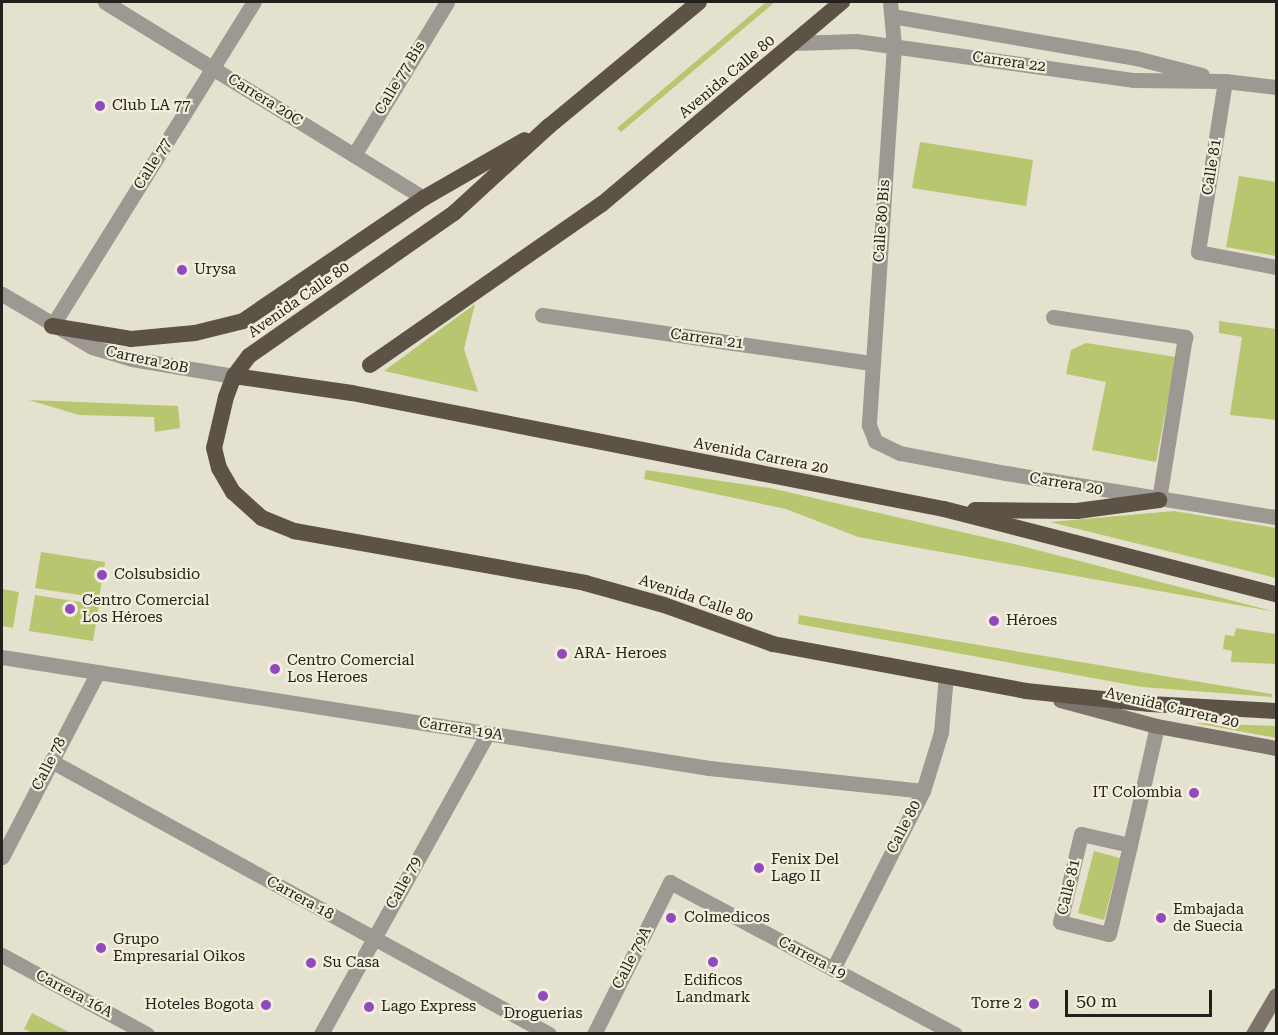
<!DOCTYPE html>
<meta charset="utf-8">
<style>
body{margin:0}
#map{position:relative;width:1278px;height:1035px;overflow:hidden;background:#e4e1ce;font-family:"Roboto Serif",serif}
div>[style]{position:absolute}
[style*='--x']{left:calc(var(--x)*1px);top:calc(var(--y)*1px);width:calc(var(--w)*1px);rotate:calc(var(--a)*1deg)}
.green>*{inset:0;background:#b9c670}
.minor>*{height:15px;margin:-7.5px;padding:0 7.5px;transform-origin:7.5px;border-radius:7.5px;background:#9d9891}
.tertiary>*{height:15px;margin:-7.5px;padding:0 7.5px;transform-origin:7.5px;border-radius:7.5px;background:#9d9891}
.secondary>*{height:15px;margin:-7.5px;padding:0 7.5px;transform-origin:7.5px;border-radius:7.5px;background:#7d756c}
.trunk>*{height:16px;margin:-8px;padding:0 8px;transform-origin:8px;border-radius:8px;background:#5c5246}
.dots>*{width:16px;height:16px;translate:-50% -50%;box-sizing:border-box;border:3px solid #f2eedb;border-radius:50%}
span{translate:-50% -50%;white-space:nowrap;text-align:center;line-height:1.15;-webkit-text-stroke:4.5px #f2eedb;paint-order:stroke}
.street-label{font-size:15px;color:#23211b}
.poi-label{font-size:15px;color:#23211b}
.left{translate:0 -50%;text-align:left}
.right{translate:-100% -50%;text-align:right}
.frame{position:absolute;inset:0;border:3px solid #23211b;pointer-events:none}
.scale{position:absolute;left:1065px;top:990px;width:147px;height:27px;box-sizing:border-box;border:3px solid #23211b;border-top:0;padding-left:8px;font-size:18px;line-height:21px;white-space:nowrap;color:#23211b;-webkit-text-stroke:4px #f2eedb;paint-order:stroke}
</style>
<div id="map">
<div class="green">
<div style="clip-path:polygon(766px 2px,775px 2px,621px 132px,617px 128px)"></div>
<div style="clip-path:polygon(920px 142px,1033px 160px,1026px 206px,912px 188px)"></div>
<div style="clip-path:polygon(1239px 176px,1276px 182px,1276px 256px,1226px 247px)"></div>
<div style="clip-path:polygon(475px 304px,464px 349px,478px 392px,384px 371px)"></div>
<div style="clip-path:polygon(1219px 321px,1276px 329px,1276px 420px,1230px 415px,1242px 337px,1219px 333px)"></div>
<div style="clip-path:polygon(1086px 343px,1176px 357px,1156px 462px,1092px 450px,1106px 382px,1066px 374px,1071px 350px)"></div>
<div style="clip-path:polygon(29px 400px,178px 406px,180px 428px,155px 432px,154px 417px,79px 415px)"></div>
<div style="clip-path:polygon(646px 470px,770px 488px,1014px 544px,1276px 612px,858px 537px,786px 509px,644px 479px)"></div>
<div style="clip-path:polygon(1174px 511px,1276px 528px,1276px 578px,1050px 522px)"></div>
<div style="clip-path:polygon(41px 552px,105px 562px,99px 598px,35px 588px)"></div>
<div style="clip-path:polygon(2px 589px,19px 592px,13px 628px,2px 626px)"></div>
<div style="clip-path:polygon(35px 595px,99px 605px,93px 641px,29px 631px)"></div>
<div style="clip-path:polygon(799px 615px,1272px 694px,1272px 697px,1142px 687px,798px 624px)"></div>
<div style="clip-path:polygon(1236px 628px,1276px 634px,1276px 664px,1231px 662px,1232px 651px,1223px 649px,1225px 635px,1234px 636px)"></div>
<div style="clip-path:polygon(1194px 723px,1276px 726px,1276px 738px,1266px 736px)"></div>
<div style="clip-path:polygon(1094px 851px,1120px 858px,1104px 920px,1078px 913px)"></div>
<div style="clip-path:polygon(32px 1013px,71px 1033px,32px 1033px,24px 1029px)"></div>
</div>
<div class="minor">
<div style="--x:105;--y:2;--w:374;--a:31.6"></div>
<div style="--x:1225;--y:81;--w:173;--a:99"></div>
<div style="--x:1198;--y:252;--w:79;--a:10.9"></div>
<div style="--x:354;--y:155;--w:179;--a:-58.7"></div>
<div style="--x:542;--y:315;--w:334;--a:8.3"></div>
<div style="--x:1053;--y:317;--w:134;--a:8.6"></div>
<div style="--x:1185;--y:337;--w:165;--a:99.1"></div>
<div style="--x:52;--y:326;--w:382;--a:-58.1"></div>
<div style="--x:2;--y:657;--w:716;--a:8.92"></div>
<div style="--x:709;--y:768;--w:215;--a:6.1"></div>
<div style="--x:51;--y:761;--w:568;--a:28.73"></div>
<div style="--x:1130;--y:845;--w:50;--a:-167.3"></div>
<div style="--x:1081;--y:834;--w:90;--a:103.4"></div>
<div style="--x:1060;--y:922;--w:50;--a:13.8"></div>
<div style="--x:1109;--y:934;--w:91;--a:-76.7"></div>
<div style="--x:1130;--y:845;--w:122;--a:-77.2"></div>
<div style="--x:2;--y:857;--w:208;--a:-62.6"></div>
<div style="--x:2;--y:955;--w:165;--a:28.6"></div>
<div style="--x:833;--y:969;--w:199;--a:-63.2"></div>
<div style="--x:923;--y:791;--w:62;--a:-73"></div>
<div style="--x:941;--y:732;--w:57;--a:-85"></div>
<div style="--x:321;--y:1034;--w:344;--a:-61"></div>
<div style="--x:594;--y:1034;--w:170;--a:-63.4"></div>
<div style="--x:670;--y:882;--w:323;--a:28.1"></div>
</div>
<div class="tertiary">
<div style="--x:890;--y:2;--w:44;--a:84.8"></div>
<div style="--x:894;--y:46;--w:380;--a:93.8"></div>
<div style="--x:869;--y:425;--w:17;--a:69"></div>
<div style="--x:875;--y:441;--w:28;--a:26"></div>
<div style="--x:900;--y:453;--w:108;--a:10.7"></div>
<div style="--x:1006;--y:473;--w:274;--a:9.3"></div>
<div style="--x:892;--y:16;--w:248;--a:9.8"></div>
<div style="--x:1136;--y:58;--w:68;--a:14.4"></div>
<div style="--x:794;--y:43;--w:62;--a:-1.8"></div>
<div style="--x:856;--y:41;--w:281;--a:8"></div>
<div style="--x:1134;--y:80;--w:91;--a:0.6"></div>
<div style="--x:1225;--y:81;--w:51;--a:6.7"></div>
<div style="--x:2;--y:294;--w:104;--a:30.5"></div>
<div style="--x:92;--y:347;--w:42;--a:16.7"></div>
<div style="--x:132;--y:359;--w:103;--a:9.5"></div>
</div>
<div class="secondary">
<div style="--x:1060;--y:700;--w:100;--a:15"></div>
<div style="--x:1157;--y:726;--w:121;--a:10.5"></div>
<div style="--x:1253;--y:1034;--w:45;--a:-59.5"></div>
</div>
<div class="trunk">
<div style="--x:699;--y:2;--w:195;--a:140.4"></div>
<div style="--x:549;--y:126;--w:129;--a:137.5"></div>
<div style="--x:454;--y:213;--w:250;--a:145.1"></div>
<div style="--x:249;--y:356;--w:25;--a:127"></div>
<div style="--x:234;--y:376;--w:22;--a:111"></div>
<div style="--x:226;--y:397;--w:52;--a:103.2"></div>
<div style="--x:214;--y:448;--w:21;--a:76"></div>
<div style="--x:219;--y:468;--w:28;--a:60"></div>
<div style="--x:233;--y:492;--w:39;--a:42"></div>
<div style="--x:262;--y:518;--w:35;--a:22"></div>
<div style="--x:294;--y:531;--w:296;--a:10.1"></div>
<div style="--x:585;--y:583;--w:82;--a:15.6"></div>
<div style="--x:664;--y:605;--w:116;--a:19.7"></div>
<div style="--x:773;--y:644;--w:257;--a:10.5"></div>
<div style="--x:1026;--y:691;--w:125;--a:6"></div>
<div style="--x:1150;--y:704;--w:126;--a:3.2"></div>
<div style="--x:52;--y:326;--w:80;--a:9.3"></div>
<div style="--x:131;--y:339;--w:64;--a:-5.4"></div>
<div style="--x:195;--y:333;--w:49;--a:-14"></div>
<div style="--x:243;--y:321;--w:219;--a:-34.2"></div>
<div style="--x:424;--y:198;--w:116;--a:-29.9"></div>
<div style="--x:370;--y:365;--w:282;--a:-34.8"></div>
<div style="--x:602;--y:204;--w:314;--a:-40.1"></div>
<div style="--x:234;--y:376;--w:119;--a:8.2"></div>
<div style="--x:352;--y:393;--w:603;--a:11.09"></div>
<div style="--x:944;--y:509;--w:343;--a:14.4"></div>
<div style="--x:975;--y:510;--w:102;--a:0.6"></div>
<div style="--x:1077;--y:511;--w:83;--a:-7.6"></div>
</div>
<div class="dots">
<div style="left:100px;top:106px;background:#904abe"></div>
<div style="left:182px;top:270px;background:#904abe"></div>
<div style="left:102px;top:575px;background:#904abe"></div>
<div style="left:70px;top:609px;background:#904abe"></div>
<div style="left:994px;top:621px;background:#904abe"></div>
<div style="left:562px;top:654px;background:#904abe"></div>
<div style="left:275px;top:669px;background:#904abe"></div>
<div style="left:1194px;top:793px;background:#904abe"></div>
<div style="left:759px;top:868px;background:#904abe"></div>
<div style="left:671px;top:918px;background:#904abe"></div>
<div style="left:1161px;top:918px;background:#904abe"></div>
<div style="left:101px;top:948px;background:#904abe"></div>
<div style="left:713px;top:962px;background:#904abe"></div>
<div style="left:311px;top:963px;background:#904abe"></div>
<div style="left:543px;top:996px;background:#904abe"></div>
<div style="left:1034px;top:1004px;background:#904abe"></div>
<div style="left:266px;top:1005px;background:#904abe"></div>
<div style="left:369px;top:1007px;background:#904abe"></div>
</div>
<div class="street-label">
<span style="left:1009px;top:62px;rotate:8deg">Carrera 22</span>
<span style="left:727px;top:77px;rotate:-40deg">Avenida Calle 80</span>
<span style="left:400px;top:78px;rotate:-59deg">Calle 77 Bis</span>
<span style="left:265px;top:100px;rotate:32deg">Carrera 20C</span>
<span style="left:153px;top:164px;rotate:-58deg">Calle 77</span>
<span style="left:1212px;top:167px;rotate:-81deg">Calle 81</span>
<span style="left:882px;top:221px;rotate:-86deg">Calle 80 Bis</span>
<span style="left:299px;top:300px;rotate:-35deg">Avenida Calle 80</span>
<span style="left:707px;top:339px;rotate:8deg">Carrera 21</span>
<span style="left:147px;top:360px;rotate:12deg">Carrera 20B</span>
<span style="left:761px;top:456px;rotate:11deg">Avenida Carrera 20</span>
<span style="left:1066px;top:484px;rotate:10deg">Carrera 20</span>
<span style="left:696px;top:599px;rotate:19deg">Avenida Calle 80</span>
<span style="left:1172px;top:708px;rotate:13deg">Avenida Carrera 20</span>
<span style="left:461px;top:729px;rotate:9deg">Carrera 19A</span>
<span style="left:49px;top:764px;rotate:-63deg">Calle 78</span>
<span style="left:904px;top:827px;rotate:-63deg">Calle 80</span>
<span style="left:404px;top:883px;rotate:-61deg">Calle 79</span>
<span style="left:1069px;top:887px;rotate:-77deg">Calle 81</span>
<span style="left:300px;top:898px;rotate:29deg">Carrera 18</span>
<span style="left:632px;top:958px;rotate:-63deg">Calle 79A</span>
<span style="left:812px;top:958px;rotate:28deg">Carrera 19</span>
<span style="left:74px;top:994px;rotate:28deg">Carrera 16A</span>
</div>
<div class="poi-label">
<span class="left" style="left:112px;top:106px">Club LA 77</span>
<span class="left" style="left:194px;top:270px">Urysa</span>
<span class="left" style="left:114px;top:575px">Colsubsidio</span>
<span class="left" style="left:82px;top:609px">Centro Comercial<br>Los Héroes</span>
<span class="left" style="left:1006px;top:621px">Héroes</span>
<span class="left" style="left:574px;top:654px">ARA- Heroes</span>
<span class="left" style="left:287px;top:669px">Centro Comercial<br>Los Heroes</span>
<span class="right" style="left:1182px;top:793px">IT Colombia</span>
<span class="left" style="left:771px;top:868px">Fenix Del<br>Lago II</span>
<span class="left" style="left:1173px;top:918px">Embajada<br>de Suecia</span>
<span class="left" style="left:684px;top:918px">Colmedicos</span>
<span class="left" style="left:113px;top:948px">Grupo<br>Empresarial Oikos</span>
<span class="left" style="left:323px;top:963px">Su Casa</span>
<span style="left:713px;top:989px">Edificos<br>Landmark</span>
<span class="right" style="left:1022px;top:1004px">Torre 2</span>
<span class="right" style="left:254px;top:1005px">Hoteles Bogota</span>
<span class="left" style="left:381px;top:1007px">Lago Express</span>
<span style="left:543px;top:1014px">Droguerias</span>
</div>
<div class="frame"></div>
<div class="scale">50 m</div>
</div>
